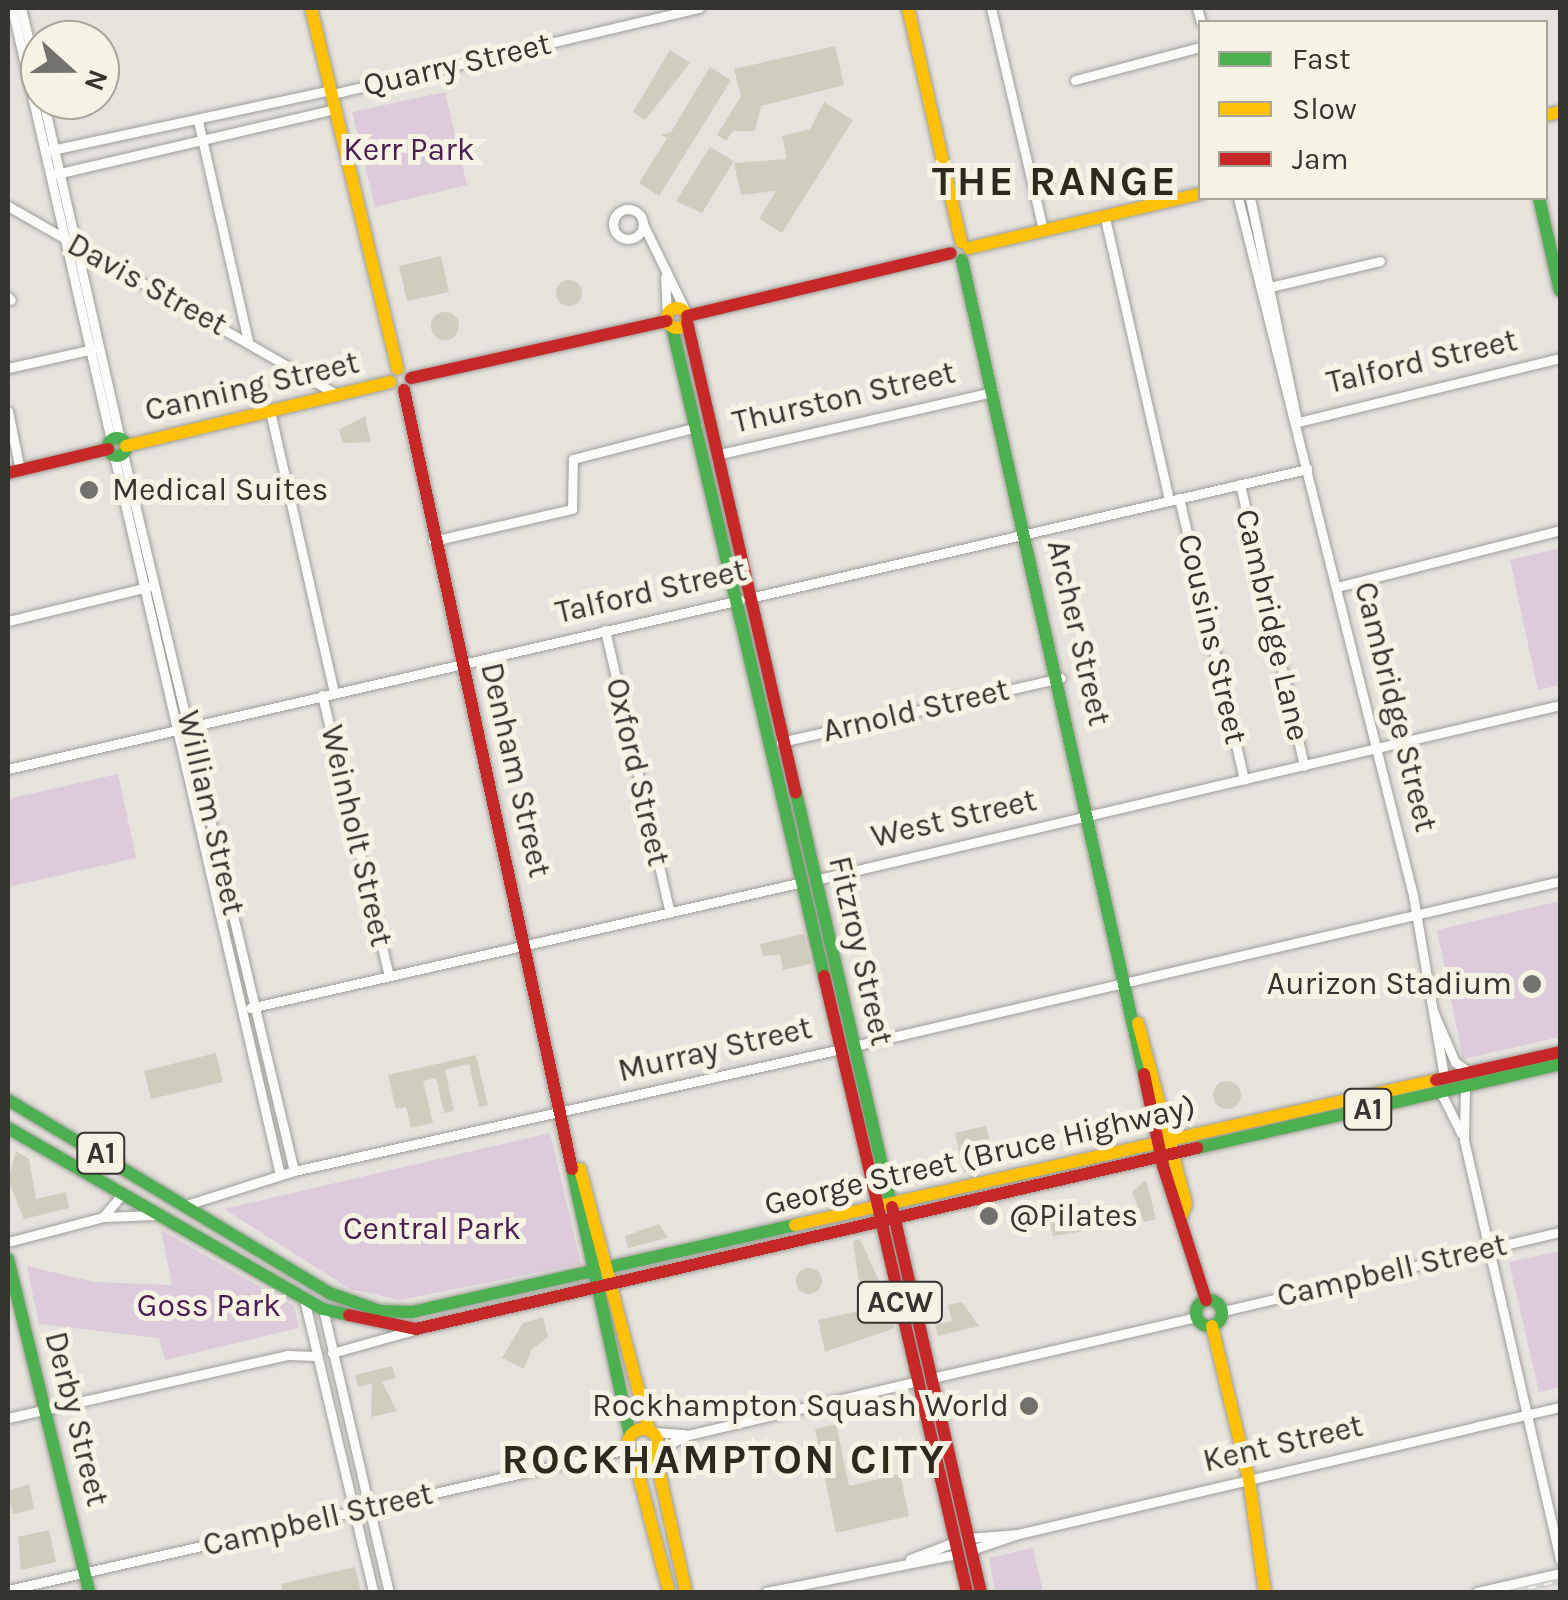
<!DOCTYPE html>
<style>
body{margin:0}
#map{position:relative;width:1568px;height:1600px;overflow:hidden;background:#e5e3dc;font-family:Karla,sans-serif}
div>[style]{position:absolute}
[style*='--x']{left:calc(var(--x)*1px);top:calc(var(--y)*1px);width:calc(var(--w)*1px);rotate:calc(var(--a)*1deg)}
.green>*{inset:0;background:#ddcbdb}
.building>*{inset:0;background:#d0cdbf}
.round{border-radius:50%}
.roads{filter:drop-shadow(0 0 2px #9e9d97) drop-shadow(0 0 2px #9e9d97)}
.street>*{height:9px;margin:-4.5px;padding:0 4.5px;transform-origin:4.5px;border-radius:4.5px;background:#fbfbfa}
.street>.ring{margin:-4.5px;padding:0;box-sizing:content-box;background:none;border:9px solid #fbfbfa;border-radius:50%}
.fast>*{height:12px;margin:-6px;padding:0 6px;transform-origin:6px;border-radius:6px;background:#4caf50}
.fast>.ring{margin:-6px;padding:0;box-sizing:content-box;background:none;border:12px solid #4caf50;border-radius:50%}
.slow>*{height:12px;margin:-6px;padding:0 6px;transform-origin:6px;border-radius:6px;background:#ffc107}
.slow>.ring{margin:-6px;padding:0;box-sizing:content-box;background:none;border:12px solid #ffc107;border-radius:50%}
.jam>*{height:12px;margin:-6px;padding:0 6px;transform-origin:6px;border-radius:6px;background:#c62828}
.rail>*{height:6px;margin-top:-3px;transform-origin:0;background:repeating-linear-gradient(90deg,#f6f3e5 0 8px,#d1d1cf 0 16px);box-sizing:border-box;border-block:2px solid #d1d1cf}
.dots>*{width:28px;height:28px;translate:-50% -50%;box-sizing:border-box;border:5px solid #f6f3e5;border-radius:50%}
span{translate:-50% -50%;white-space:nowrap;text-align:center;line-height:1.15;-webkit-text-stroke:10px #f6f3e5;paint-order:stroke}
.shield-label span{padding:2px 8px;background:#f6f3e5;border:2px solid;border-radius:8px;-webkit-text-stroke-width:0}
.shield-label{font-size:30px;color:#35342e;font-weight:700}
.street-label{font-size:32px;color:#35342e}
.park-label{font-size:32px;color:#4b1d52}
.poi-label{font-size:32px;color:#35342e}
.left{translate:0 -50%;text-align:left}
.right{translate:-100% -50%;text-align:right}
.district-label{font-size:42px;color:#2c291f;font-weight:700;letter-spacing:2.5px}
.frame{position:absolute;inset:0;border:10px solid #35342e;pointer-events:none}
.legend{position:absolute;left:1198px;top:20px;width:350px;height:180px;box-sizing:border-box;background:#f6f3e5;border:2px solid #a9a79c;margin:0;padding:12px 18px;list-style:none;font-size:30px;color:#35342e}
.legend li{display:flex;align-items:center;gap:20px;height:50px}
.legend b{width:50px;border:2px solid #a9a79c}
.north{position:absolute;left:20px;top:20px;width:100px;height:100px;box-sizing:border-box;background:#f6f3e5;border:2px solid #a9a79c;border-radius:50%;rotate:111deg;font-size:28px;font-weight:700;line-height:40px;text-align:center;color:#35342e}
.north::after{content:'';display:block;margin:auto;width:35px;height:45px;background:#73716b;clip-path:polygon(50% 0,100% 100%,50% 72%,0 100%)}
</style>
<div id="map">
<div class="green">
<div style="clip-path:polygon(445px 92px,467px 185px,375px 207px,352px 112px)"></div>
<div style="clip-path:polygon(1560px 548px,1560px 685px,1538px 690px,1510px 560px)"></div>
<div style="clip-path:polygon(118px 774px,136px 858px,8px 887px,8px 799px)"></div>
<div style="clip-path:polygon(1560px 901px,1560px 1037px,1463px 1059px,1437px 930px)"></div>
<div style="clip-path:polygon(550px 1133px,581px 1264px,400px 1300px,350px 1289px,224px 1209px)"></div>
<div style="clip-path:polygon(161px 1230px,294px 1306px,299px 1328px,165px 1360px,159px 1338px,39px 1324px,27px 1266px,94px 1282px,172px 1285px)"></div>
<div style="clip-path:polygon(1560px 1251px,1560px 1387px,1539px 1392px,1509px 1262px)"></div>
<div style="clip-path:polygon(1033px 1548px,1043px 1592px,995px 1592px,989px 1558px)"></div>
</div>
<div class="building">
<div style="clip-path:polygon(835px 46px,844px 85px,761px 106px,755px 131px,733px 131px,726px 141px,717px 135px,741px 96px,734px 69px)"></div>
<div style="clip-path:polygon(670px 50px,690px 63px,645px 120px,633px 112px)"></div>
<div style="clip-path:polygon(710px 67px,731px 80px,659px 196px,639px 183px,667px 138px,661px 135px,671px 132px)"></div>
<div style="clip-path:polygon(824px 102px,853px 120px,782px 233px,759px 219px,776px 191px,741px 195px,734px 163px,787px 159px,782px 136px,810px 129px)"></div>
<div style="clip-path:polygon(710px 147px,734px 161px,702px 213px,676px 201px)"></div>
<div style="clip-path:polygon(441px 256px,449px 292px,407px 301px,399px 266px)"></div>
<div class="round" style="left:556px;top:280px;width:26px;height:26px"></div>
<div class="round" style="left:431px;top:312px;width:28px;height:28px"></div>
<div style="clip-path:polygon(365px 416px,371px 442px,343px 443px,339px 430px)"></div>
<div style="clip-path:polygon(804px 934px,811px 964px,783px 970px,780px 955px,763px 956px,760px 944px)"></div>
<div style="clip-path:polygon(216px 1053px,223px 1082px,151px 1099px,144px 1071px)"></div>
<div style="clip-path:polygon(476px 1055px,488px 1105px,479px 1107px,469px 1064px,445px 1070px,454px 1111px,444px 1113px,436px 1078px,423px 1081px,433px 1123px,411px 1128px,406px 1107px,396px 1109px,388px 1075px)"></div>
<div class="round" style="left:1213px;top:1081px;width:28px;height:28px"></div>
<div style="clip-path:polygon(986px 1126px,995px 1165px,964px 1172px,955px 1133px)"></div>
<div style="clip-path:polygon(16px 1151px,29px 1159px,36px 1199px,66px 1192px,69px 1208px,24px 1219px,8px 1180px)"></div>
<div style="clip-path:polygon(1146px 1180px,1156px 1219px,1144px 1222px,1132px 1192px)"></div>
<div style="clip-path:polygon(1101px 1206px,1105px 1228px,1053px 1236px,1049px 1218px)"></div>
<div style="clip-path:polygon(659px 1224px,668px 1238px,628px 1248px,625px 1236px)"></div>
<div style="clip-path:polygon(860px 1239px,880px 1283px,860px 1289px,853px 1241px)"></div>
<div class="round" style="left:796px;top:1268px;width:26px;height:26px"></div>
<div style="clip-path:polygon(962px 1302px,979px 1326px,938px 1336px,935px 1325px,952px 1321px,948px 1305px)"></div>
<div style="clip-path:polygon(889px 1304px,895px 1328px,825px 1352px,818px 1320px)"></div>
<div style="clip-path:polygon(543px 1317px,548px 1337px,532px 1349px,524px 1369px,502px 1358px,523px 1323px)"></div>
<div style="clip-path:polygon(392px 1366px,396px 1378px,382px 1382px,397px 1411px,371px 1417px,372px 1384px,358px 1387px,355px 1375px)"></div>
<div style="clip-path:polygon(836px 1424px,849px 1486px,900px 1474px,909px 1516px,836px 1533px,815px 1429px)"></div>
<div style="clip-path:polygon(29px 1484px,34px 1509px,13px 1514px,8px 1491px)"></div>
<div style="clip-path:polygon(49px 1530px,56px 1562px,21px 1570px,18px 1537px)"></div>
<div style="clip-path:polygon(355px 1567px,361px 1592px,283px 1592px,281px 1584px)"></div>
</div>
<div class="roads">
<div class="street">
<div style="--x:12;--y:8;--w:444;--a:77.1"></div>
<div style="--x:21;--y:8;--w:82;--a:76.6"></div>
<div style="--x:991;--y:8;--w:228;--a:76.8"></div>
<div style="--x:1197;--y:8;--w:15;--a:74"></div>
<div style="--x:1075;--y:80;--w:129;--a:-14.8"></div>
<div style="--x:332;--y:94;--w:377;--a:-13.2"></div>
<div style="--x:43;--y:100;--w:348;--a:77.2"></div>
<div style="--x:198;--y:121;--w:226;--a:77.2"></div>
<div style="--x:47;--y:151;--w:290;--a:-12.1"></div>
<div style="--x:56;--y:174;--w:286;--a:-13.1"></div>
<div style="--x:1238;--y:198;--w:719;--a:75.91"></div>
<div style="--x:1413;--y:895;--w:185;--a:80.3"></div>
<div style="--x:1250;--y:198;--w:224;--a:78.1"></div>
<div style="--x:8;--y:206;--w:380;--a:29.8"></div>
<div class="ring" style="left:613px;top:209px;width:21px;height:21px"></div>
<div style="--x:1105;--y:218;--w:289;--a:77.2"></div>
<div style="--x:643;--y:224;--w:98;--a:64"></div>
<div style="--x:665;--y:277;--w:37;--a:87"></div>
<div style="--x:1270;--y:287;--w:113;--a:-13.3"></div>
<div style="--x:8;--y:297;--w:4;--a:45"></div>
<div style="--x:8;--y:368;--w:87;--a:-12.6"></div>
<div style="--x:8;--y:411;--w:60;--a:78.5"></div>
<div style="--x:270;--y:411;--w:288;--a:77.2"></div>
<div style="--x:1298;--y:422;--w:270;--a:-13.7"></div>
<div style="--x:123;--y:454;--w:737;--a:76.59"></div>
<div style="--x:720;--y:454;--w:280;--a:-12.8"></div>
<div style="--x:114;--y:456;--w:738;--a:77"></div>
<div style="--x:1240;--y:484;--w:289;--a:77.2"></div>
<div style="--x:1179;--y:498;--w:289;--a:77"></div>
<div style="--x:433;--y:541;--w:143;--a:-13"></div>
<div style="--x:572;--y:509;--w:50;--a:-88.9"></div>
<div style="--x:573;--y:459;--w:128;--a:-14.5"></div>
<div style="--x:1337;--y:587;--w:230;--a:-14.3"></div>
<div style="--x:754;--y:597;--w:568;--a:-13.03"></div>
<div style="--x:8;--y:621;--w:144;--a:-13.7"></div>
<div style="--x:605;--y:630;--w:290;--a:77.1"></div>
<div style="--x:322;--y:695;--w:289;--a:76.6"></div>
<div style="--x:781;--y:742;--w:287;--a:-12.9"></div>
<div style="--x:8;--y:769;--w:751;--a:-13"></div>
<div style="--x:815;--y:880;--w:765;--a:-13.22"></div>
<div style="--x:250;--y:1008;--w:567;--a:-12.84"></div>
<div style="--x:1433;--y:1011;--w:56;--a:66.7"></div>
<div style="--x:1455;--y:1062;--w:14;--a:36"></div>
<div style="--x:854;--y:1046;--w:725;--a:-13.15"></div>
<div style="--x:1465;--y:1087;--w:53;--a:91.1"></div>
<div style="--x:1464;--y:1140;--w:431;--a:77.1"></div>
<div style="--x:1441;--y:1093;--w:45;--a:63.4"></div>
<div style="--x:183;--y:1206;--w:116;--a:-17.5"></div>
<div style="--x:294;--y:1171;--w:560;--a:-12.57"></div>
<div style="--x:103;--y:1217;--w:52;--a:-2.2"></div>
<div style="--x:8;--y:1242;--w:98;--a:-14.7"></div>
<div style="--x:103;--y:1217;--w:30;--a:-50"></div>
<div style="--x:304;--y:1299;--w:301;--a:76.7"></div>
<div style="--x:323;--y:1309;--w:291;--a:76.9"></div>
<div style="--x:1223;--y:1311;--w:346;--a:-13.2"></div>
<div style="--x:332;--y:1353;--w:82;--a:-15.6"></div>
<div style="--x:932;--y:1378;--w:272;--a:-13"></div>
<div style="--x:8;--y:1418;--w:286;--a:-12.7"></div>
<div style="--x:287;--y:1355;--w:30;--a:2"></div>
<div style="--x:653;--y:1432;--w:32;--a:4"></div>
<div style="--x:657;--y:1450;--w:34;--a:-26"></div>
<div style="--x:688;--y:1435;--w:236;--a:-13.2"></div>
<div style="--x:968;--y:1538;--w:50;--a:-4.6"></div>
<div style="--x:1018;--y:1534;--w:557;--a:-13.19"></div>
<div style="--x:971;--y:1550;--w:50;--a:-18.8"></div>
<div style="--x:910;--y:1559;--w:48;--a:-20.7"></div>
<div style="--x:8;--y:1590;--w:636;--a:-12.81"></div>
<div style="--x:766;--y:1592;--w:196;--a:-11.2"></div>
<div style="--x:1477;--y:1592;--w:85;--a:-12.9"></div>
</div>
<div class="fast">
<div style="--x:1539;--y:198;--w:95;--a:77.3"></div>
<div style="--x:962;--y:260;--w:834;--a:77.4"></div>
<div style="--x:672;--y:327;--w:667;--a:76.82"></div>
<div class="ring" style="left:108px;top:438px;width:6px;height:6px"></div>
<div style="--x:796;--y:793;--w:422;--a:77"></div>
<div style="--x:8;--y:1100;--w:375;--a:31"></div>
<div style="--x:329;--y:1293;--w:54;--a:19.4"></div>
<div style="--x:380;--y:1311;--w:32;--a:2"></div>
<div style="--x:412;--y:1312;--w:393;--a:-12.8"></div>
<div style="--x:8;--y:1128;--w:363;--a:29.9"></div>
<div style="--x:323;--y:1309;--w:27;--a:13"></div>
<div style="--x:1197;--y:1148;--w:373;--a:-13"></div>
<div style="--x:572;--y:1169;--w:272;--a:77.7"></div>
<div style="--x:8;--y:1259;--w:343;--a:76.3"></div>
<div class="ring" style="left:1196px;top:1300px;width:14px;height:14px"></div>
</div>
<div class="slow">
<div style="--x:311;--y:8;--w:371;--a:76.5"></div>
<div style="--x:908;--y:8;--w:240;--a:77.2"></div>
<div style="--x:1546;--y:115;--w:14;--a:-12"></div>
<div style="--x:969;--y:248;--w:237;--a:-13.2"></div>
<div class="ring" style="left:667px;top:308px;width:8px;height:8px"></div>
<div style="--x:126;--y:446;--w:272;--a:-13.6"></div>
<div style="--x:1138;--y:1023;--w:187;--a:75.1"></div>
<div style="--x:1186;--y:1204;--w:14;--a:111"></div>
<div style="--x:580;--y:1169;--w:270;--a:75.2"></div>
<div style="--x:795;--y:1225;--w:657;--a:-12.75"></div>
<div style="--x:1212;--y:1326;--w:158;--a:76.5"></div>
<div style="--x:1249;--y:1480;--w:113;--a:81.9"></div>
<div class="ring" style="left:628px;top:1429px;width:18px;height:18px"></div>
<div style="--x:655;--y:1453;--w:142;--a:77.4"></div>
<div style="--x:634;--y:1457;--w:139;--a:75.5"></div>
</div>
<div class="jam">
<div style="--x:687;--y:316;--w:271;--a:-13.4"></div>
<div style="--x:687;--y:322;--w:483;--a:77"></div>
<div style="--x:411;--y:378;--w:262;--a:-12.6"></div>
<div style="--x:404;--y:390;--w:797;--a:77.83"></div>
<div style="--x:8;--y:473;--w:103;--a:-13.5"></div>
<div style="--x:824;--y:976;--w:237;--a:76.8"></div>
<div style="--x:1144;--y:1074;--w:94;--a:78.3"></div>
<div style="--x:1163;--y:1166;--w:141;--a:72.2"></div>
<div style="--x:1436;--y:1080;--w:127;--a:-12.7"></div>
<div style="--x:892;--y:1207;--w:395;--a:77"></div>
<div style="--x:879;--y:1211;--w:391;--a:77"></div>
<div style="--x:349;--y:1315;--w:68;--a:11.8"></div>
<div style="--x:416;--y:1329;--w:802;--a:-13.05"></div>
</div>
</div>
<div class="rail">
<div style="--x:1513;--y:1592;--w:48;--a:-13.2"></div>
</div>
<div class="dots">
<div style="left:89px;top:490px;background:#73716b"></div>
<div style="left:1532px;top:984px;background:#73716b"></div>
<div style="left:989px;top:1216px;background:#73716b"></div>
<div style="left:1029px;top:1406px;background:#73716b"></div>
</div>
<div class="shield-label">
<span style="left:1368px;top:1109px">A1</span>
<span style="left:101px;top:1153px">A1</span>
<span style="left:900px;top:1302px">ACW</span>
</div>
<div class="street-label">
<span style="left:457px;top:65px;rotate:-13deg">Quarry Street</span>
<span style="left:147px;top:285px;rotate:29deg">Davis Street</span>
<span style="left:1422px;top:362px;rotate:-13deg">Talford Street</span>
<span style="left:252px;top:387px;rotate:-13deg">Canning Street</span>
<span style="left:844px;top:398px;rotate:-13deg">Thurston Street</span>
<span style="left:651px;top:592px;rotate:-13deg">Talford Street</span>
<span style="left:1272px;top:625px;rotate:77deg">Cambridge Lane</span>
<span style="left:1078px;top:633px;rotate:77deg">Archer Street</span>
<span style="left:1212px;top:639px;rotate:77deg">Cousins Street</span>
<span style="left:1395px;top:707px;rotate:76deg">Cambridge Street</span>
<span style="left:916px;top:711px;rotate:-13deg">Arnold Street</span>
<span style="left:515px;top:770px;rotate:77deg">Denham Street</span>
<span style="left:637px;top:772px;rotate:77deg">Oxford Street</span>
<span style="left:210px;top:813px;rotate:77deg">William Street</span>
<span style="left:954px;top:819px;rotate:-13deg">West Street</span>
<span style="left:356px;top:836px;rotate:77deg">Weinholt Street</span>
<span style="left:860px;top:951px;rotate:77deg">Fitzroy Street</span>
<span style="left:715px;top:1050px;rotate:-13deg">Murray Street</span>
<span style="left:980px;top:1156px;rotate:-13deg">George Street (Bruce Highway)</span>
<span style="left:1392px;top:1271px;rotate:-13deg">Campbell Street</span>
<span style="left:76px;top:1419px;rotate:76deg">Derby Street</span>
<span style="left:1283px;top:1444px;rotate:-13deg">Kent Street</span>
<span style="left:318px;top:1520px;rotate:-13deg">Campbell Street</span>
</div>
<div class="park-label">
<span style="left:409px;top:150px">Kerr Park</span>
<span style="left:432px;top:1229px">Central Park</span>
<span style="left:209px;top:1306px">Goss Park</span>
</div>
<div class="poi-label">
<span class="left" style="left:112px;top:490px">Medical Suites</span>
<span class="right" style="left:1512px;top:984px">Aurizon Stadium</span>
<span class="left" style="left:1009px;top:1216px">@Pilates</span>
<span class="right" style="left:1009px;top:1406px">Rockhampton Squash World</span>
</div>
<div class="district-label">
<span style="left:1055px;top:181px">THE RANGE</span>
<span style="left:724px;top:1459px">ROCKHAMPTON CITY</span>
</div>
<div class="frame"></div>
<ul class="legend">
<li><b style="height:12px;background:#4caf50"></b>Fast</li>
<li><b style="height:12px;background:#ffc107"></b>Slow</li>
<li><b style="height:12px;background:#c62828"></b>Jam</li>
</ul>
<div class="north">N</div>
</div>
